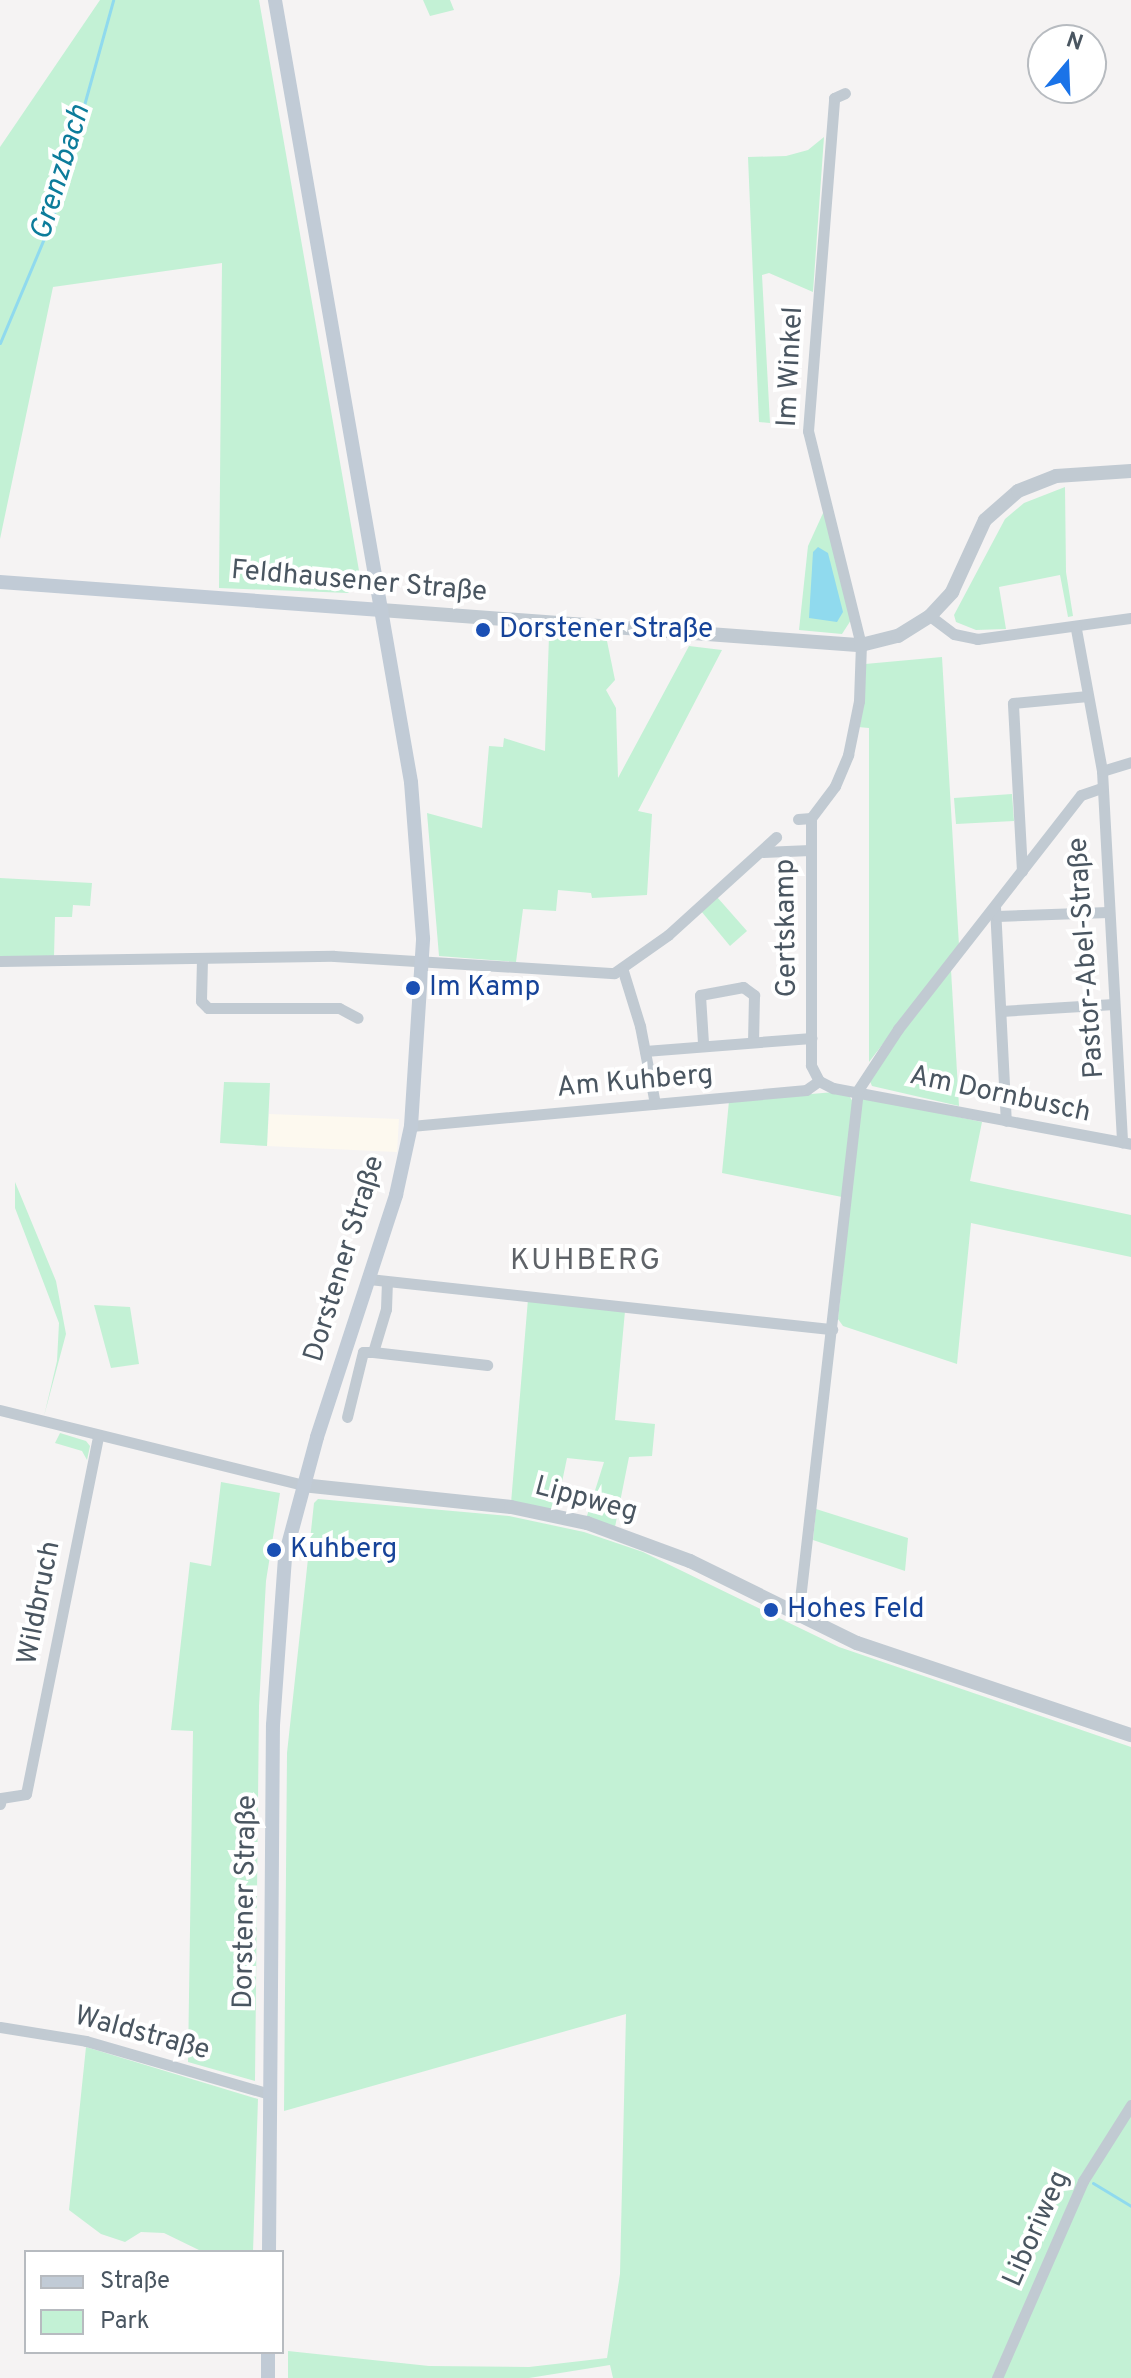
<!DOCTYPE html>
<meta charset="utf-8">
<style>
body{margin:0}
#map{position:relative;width:1131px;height:2378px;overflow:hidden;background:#f5f3f3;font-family:Overpass,sans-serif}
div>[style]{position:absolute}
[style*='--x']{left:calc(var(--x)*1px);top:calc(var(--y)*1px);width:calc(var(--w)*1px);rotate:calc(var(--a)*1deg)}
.commercial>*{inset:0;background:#fdf9ef}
.green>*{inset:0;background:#c3f1d5}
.water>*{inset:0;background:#90daee}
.stream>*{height:3px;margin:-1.5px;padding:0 1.5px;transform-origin:1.5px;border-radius:1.5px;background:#90daee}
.minor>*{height:11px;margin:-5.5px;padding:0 5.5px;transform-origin:5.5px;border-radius:5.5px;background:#c1cad2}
.tertiary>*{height:14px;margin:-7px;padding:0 7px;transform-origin:7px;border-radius:7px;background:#c1cad2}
.secondary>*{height:14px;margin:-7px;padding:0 7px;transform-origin:7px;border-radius:7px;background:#c1cbd6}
.dots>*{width:22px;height:22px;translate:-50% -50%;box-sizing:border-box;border:4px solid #fff;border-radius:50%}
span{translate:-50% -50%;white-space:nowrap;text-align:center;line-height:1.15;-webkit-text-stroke:8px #fff;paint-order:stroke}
.street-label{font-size:28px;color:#4a5661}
.transit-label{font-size:28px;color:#164399}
.left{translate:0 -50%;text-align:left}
.water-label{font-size:30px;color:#0c7c9b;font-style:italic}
.neighbourhood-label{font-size:30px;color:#5f6368;letter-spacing:2px}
.legend{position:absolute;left:24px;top:2250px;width:260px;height:104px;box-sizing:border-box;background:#fff;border:2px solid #b7bbc0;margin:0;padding:10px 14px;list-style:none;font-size:24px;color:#4a5661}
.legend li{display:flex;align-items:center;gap:16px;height:40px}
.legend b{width:40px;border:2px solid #b7bbc0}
.north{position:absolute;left:1027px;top:24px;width:80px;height:80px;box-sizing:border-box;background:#fff;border:2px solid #b7bbc0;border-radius:50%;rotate:19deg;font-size:22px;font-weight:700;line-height:32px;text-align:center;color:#4a5661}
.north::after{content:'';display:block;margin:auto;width:28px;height:36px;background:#1a73e8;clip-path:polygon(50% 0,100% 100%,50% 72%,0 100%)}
</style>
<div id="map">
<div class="commercial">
<div style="clip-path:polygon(269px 1114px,399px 1119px,397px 1152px,267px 1146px)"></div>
</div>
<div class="green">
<div style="clip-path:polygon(100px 0,259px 0,361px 582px,348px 593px,219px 588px,222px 263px,53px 287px,0 539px,0 147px)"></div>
<div style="clip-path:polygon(423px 0,450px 0,454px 10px,430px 16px)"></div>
<div style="clip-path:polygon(824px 137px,813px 292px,769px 273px,762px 275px,770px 423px,759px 422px,748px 157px,786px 156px,808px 150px)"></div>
<div style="clip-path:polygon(1065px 487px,1066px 572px,1073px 616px,1068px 617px,1060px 575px,999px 587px,1006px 629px,976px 630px,956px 622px,954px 615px,1005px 519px,1024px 503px)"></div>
<div style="clip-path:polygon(824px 511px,851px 620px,842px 634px,799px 630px,808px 546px)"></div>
<div style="clip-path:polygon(549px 636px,607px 641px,615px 680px,606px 690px,616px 708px,618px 778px,689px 646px,722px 650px,638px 811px,652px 814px,647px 895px,592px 898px,591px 893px,558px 890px,556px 911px,523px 909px,516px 962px,439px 956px,427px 813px,482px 828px,489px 746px,503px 747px,504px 738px,545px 751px)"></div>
<div style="clip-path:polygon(942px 657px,959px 945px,869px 1062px,869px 728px,858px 727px,865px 664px)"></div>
<div style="clip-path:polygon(1012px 794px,1014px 821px,956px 824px,954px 798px)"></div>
<div style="clip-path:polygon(0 878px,92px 883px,90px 906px,73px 905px,72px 917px,55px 917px,54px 957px,0 958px)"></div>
<div style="clip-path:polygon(717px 897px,747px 931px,730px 946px,701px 911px)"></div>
<div style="clip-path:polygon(951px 970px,959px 1106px,872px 1086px,868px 1077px)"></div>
<div style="clip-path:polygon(224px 1082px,270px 1083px,267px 1146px,220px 1143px)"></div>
<div style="clip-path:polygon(846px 1091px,853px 1102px,842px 1197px,722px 1173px,729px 1101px)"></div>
<div style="clip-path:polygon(867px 1098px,982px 1122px,970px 1181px,1131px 1215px,1131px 1257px,971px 1223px,957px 1364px,843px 1326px,838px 1319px,861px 1100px)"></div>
<div style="clip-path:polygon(15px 1182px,56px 1281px,66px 1334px,44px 1416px,57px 1361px,59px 1323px,15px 1208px)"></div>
<div style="clip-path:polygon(528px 1299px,625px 1311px,615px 1420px,655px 1424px,652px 1456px,629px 1457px,615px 1527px,586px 1519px,604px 1462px,567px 1458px,556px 1511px,511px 1503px)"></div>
<div style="clip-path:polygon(94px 1305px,130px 1307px,139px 1364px,111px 1368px)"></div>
<div style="clip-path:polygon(60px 1433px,86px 1441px,90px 1446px,87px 1460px,82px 1451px,55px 1443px)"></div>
<div style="clip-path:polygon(221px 1482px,280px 1493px,266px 1581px,259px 1706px,255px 2081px,188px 2062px,193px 1731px,171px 1730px,190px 1562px,211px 1566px)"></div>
<div style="clip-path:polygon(318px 1499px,509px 1516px,584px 1532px,643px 1552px,839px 1647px,1131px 1747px,1131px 2378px,613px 2378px,610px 2365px,529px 2378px,288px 2378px,288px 2351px,429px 2366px,529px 2367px,607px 2358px,620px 2274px,626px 2014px,284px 2111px,287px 1753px,314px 1503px)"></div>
<div style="clip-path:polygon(816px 1509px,908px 1538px,905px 1571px,813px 1540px)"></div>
<div style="clip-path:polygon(86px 2047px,258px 2099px,253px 2252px,203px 2252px,164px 2233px,141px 2232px,125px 2242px,101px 2234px,69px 2210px)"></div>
</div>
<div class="water">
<div style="clip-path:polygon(818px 547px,828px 553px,843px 612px,837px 622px,809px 618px,813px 552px)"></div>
</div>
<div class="stream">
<div style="--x:0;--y:343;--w:137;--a:-67.2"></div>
<div style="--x:53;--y:217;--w:225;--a:-74.5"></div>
<div style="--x:1093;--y:2183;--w:44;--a:31.2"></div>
</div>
<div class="minor">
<div style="--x:930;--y:616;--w:30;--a:37"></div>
<div style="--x:954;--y:634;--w:24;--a:12"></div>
<div style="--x:977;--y:639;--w:155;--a:-7.8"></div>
<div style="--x:1076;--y:629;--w:144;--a:79.6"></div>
<div style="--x:1102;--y:771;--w:372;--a:86.9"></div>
<div style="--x:1102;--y:771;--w:30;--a:-17"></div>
<div style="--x:798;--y:819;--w:13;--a:-4"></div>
<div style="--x:763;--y:852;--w:47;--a:-2.4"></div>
<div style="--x:1022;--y:871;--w:168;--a:-93.1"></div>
<div style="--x:1013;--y:703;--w:75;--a:-5.3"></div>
<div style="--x:995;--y:907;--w:214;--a:87.1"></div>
<div style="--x:997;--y:916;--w:111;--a:-2.1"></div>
<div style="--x:202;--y:959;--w:42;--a:91.4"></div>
<div style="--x:201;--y:1001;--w:10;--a:45"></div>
<div style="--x:208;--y:1008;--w:131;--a:0"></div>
<div style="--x:339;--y:1008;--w:21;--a:28"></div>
<div style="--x:0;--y:961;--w:334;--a:-0.9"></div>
<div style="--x:334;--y:956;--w:281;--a:3.5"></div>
<div style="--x:614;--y:973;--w:66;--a:-35.1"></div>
<div style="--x:668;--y:935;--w:146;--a:-42.2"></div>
<div style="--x:623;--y:971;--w:58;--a:72.8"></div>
<div style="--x:640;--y:1026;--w:79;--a:79.1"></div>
<div style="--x:1001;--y:1011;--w:113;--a:-3.5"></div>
<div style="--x:703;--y:1043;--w:48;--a:-93.6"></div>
<div style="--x:700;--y:995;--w:44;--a:-10.5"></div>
<div style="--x:743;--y:987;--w:14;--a:36"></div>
<div style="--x:754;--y:995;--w:47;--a:91.2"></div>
<div style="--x:645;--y:1051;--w:167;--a:-4.5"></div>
<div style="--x:819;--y:1081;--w:18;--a:-117"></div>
<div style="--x:811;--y:1065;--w:247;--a:-90"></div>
<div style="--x:811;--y:818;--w:40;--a:-53"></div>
<div style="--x:835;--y:786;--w:34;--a:-67"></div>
<div style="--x:848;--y:755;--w:55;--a:-78.5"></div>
<div style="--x:859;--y:701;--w:56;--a:-88"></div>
<div style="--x:861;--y:645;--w:220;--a:-103.9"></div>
<div style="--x:808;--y:431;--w:334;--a:-85.5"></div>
<div style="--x:834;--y:98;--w:12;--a:-24"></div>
<div style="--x:411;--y:1126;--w:397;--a:-5.2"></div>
<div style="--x:806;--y:1090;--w:16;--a:-35"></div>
<div style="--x:819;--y:1081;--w:16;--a:27"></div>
<div style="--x:833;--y:1088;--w:303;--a:10.6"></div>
<div style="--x:369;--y:1279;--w:466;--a:6.2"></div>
<div style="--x:373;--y:1352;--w:115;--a:6.5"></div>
<div style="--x:0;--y:1410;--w:311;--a:13.9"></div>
<div style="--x:347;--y:1417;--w:67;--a:-76.2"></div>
<div style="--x:363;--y:1352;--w:10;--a:0"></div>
<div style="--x:373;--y:1352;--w:45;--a:-73.2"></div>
<div style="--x:386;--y:1309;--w:27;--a:-88"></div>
<div style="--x:798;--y:1617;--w:530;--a:-83.5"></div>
<div style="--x:858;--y:1090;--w:73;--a:-56.7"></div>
<div style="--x:898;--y:1029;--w:297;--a:-52"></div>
<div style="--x:1081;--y:795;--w:21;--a:-19"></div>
<div style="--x:0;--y:1804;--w:6;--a:-81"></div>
<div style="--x:1;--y:1798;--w:25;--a:-9"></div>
<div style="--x:26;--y:1794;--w:364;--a:-78.6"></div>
<div style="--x:0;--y:2027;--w:87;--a:9.2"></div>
<div style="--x:86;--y:2041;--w:191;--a:16.1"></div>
<div style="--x:997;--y:2378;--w:215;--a:-66.4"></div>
<div style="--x:1083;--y:2181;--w:90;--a:-57.7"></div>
</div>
<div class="tertiary">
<div style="--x:381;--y:610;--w:481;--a:4.2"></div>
<div style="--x:861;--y:645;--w:38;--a:-14"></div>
<div style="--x:898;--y:636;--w:38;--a:-32"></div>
<div style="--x:930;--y:616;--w:33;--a:-47"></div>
<div style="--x:952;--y:592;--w:79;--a:-65.4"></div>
<div style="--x:985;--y:520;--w:44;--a:-41.3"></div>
<div style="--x:1018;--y:491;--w:41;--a:-21.5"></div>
<div style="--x:1056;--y:476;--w:75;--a:-3.8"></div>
<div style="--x:302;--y:1485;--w:210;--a:6"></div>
<div style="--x:511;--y:1507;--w:78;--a:11.9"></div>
<div style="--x:587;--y:1523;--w:110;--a:20.3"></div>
<div style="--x:690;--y:1561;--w:186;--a:26.2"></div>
<div style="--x:857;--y:1643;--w:289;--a:18.6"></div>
</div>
<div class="secondary">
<div style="--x:0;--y:582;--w:382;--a:4.2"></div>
<div style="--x:269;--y:2252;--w:527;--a:-89.57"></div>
<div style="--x:273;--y:1725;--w:169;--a:-85.9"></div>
<div style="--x:285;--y:1556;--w:123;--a:-74.9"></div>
<div style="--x:317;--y:1437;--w:255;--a:-71.9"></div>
<div style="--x:396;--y:1195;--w:71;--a:-77.7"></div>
<div style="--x:411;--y:1126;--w:188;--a:-86.3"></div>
<div style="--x:423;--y:938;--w:156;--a:-94.4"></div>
<div style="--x:411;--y:782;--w:794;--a:-99.87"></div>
<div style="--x:268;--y:2378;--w:26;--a:-90"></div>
</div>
<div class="dots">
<div style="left:483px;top:630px;background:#1a4fb4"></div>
<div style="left:413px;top:988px;background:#1a4fb4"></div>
<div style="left:274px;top:1550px;background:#1a4fb4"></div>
<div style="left:771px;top:1610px;background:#1a4fb4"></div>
</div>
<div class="street-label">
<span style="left:791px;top:367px;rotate:-87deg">Im Winkel</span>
<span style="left:359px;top:582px;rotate:5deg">Feldhausener Straße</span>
<span style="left:787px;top:928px;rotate:-91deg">Gertskamp</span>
<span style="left:1087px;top:958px;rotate:-94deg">Pastor-Abel-Straße</span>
<span style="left:635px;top:1082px;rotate:-5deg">Am Kuhberg</span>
<span style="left:1000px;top:1095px;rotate:12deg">Am Dornbusch</span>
<span style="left:345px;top:1259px;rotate:-73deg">Dorstener Straße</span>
<span style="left:586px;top:1500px;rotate:15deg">Lippweg</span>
<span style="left:40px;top:1603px;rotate:-79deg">Wildbruch</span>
<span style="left:246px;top:1902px;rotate:-89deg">Dorstener Straße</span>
<span style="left:142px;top:2034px;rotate:15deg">Waldstraße</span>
<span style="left:1037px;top:2229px;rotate:-66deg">Liboriweg</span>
</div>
<div class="transit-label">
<span class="left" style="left:499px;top:630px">Dorstener Straße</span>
<span class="left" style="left:429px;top:988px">Im Kamp</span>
<span class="left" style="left:290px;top:1550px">Kuhberg</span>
<span class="left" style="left:787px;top:1610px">Hohes Feld</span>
</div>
<div class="water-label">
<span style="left:62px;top:173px;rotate:-73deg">Grenzbach</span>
</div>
<div class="neighbourhood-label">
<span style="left:586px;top:1262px">KUHBERG</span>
</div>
<ul class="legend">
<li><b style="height:10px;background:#c1cbd6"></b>Straße</li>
<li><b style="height:22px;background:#c3f1d5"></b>Park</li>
</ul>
<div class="north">N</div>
</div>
